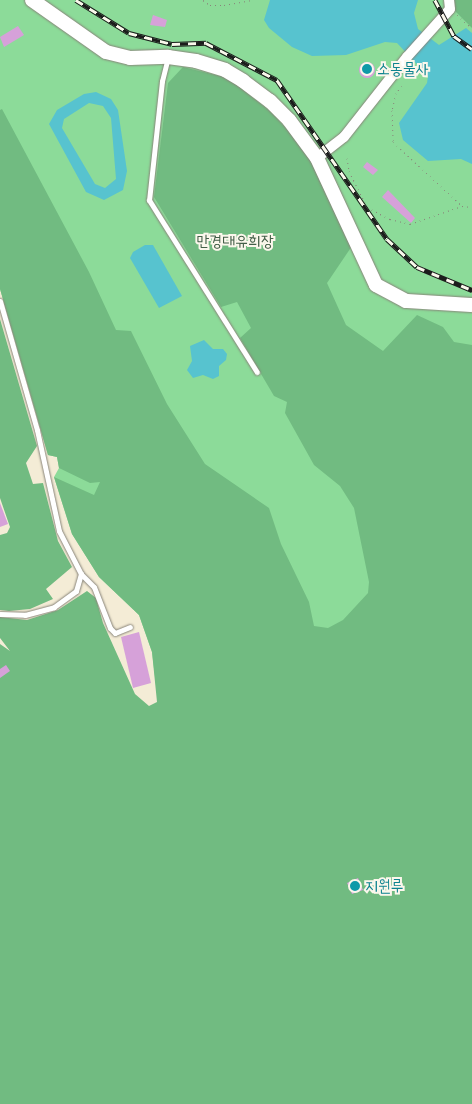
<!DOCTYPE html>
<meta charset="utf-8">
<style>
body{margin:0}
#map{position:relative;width:472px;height:1104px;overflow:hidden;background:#f4ecd6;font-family:"Architects Daughter","Poor Story",sans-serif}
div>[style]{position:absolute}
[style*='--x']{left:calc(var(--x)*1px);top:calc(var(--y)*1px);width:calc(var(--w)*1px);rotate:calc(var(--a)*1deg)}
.green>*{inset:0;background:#8cdb99}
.forest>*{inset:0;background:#71bb81}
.water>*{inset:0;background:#57c3cf}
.building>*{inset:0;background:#d6a1d9}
.round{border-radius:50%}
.path>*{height:1px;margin-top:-0.5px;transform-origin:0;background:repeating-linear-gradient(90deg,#888479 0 1px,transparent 0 5px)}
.roads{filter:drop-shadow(0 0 1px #888479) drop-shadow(0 0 1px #888479)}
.lane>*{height:5px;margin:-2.5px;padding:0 2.5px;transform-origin:2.5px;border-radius:2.5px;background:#fff}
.street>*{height:10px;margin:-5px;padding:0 5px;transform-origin:5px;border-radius:5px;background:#fff}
.secondary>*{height:14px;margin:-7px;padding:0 7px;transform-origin:7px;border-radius:7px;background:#fff}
.rail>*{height:4.5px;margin-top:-2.25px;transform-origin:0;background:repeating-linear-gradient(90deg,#fbf7ec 0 8px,#1c1c1c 0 16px);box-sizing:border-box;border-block:1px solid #1c1c1c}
.dots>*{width:14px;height:14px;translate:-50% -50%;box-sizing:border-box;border:2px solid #fbf7ec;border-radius:50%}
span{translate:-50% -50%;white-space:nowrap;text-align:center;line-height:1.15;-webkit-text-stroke:4px #fbf7ec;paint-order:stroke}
.culture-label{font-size:16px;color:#0d838f}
.left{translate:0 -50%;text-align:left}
.park-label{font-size:16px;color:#435f48}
</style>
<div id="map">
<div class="green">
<div style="clip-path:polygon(0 0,451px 0,472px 19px,472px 1104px,158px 702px,152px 652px,139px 615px,99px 577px,72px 534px,54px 477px,59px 468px,57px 457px,48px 455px,0 289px)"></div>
</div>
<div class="forest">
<div style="clip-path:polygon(452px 0,472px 0,472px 28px,449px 5px)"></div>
<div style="clip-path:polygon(183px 67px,228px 78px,271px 112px,307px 151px,341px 214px,352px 246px,327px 283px,346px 325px,383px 351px,417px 315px,443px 327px,454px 342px,472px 345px,472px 1104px,0 1104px,0 644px,10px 651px,0 638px,0 617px,27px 620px,58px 610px,87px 591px,96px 598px,103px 623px,135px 694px,149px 706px,157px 702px,152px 652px,139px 615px,99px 577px,72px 534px,54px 477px,94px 495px,100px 482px,90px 483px,59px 468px,57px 457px,48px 455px,0 289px,0 110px,2px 109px,89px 272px,116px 330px,131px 331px,167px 404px,205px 464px,269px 508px,281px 544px,309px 602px,314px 626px,328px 628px,343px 620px,368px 593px,369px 582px,354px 508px,340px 486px,314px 465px,285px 413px,287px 402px,274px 396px,240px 338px,251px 328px,237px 302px,221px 307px,154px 197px,168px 83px)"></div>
<div style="clip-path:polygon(0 319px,37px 446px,26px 463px,33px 484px,43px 483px,58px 541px,72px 567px,46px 589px,53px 599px,30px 609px,9px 611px,0 610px,0 535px,7px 533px,10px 527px,0 498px)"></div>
</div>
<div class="water">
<div style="clip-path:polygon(270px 0,418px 0,414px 13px,418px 29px,439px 45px,466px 28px,472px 33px,472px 164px,461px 159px,428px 161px,403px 140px,399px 123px,427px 83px,428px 76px,397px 43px,385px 42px,346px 55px,312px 56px,292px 47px,269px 28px,264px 20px)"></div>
<div style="clip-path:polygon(evenodd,96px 92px,111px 99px,118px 110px,127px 171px,123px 190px,104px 200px,86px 192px,49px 124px,57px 110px,84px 94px,96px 92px,89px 103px,103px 106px,111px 118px,116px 179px,105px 188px,95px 184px,62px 128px,64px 119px,89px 103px)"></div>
<div style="clip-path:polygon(145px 245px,153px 245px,182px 296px,159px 308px,130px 258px,133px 252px)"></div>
<div style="clip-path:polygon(204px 340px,213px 349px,223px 349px,227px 354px,226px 360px,219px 366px,219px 376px,213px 379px,203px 375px,193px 378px,187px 370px,192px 361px,190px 346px)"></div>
</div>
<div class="building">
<div style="clip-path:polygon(153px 15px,167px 20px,165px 27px,150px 25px)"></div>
<div style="clip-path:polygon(18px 26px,24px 35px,4px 47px,0 37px)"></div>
<div class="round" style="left:359px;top:62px;width:16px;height:16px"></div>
<div style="clip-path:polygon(367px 162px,378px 170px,373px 175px,363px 167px)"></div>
<div style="clip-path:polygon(388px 190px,415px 218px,411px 223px,382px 197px)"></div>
<div style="clip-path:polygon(0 503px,8px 524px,0 527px)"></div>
<div style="clip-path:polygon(139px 632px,151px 683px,133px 688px,121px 637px)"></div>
<div style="clip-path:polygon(6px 665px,10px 671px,0 678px,0 669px)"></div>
<div style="clip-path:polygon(358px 878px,363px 890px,352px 894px,347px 883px)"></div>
</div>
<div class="path">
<div style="--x:203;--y:0;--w:9;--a:36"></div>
<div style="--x:210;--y:5;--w:14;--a:0"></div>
<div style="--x:224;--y:5;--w:27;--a:-10"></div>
<div style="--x:457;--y:15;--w:20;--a:41"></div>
<div style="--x:402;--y:86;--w:9;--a:131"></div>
<div style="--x:396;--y:93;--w:17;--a:103"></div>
<div style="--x:392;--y:110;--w:32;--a:88"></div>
<div style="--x:393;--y:142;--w:93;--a:42.8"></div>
<div style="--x:347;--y:158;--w:13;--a:81"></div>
<div style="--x:349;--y:171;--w:40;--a:63.4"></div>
<div style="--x:367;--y:207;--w:26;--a:28"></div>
<div style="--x:390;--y:219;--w:21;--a:14"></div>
<div style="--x:410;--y:224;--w:55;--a:-19.1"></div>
<div style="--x:462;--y:206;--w:10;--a:6"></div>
</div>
<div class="roads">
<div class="lane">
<div style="--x:168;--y:57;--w:25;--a:104"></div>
<div style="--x:162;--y:81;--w:120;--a:96.2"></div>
<div style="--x:149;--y:200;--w:203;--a:57.9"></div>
<div style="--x:0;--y:301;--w:134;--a:74"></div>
<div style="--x:37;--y:430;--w:103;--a:77.7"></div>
<div style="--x:59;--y:531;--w:48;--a:62.9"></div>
<div style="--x:81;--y:574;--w:18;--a:45"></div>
<div style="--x:94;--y:587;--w:44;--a:68.7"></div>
<div style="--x:110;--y:628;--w:7;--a:45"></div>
<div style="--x:115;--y:633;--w:16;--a:-22"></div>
<div style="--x:0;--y:614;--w:25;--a:2"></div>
<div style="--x:25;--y:615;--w:30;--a:-15"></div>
<div style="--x:54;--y:607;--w:27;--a:-36"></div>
<div style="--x:76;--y:591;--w:18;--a:-74"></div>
</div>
<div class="street">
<div style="--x:317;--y:158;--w:34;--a:-38"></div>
<div style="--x:344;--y:137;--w:102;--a:-51.8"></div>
<div style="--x:407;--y:57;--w:64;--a:-48.1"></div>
<div style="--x:450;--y:9;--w:9;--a:-96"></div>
</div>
<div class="secondary">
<div style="--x:32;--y:0;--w:90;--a:35.1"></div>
<div style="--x:106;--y:52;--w:25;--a:14"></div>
<div style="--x:130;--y:58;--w:38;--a:-2"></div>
<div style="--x:168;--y:57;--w:28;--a:8"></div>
<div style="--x:196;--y:61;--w:30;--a:17"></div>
<div style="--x:225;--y:70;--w:21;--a:31"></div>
<div style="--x:243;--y:81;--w:34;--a:37"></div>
<div style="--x:270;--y:101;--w:27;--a:45"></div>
<div style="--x:289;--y:120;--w:47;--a:53.6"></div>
<div style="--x:317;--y:158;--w:140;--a:65.1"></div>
<div style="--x:376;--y:285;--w:34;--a:28"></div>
<div style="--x:406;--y:301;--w:66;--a:3.5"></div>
</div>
</div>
<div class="rail">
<div style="--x:76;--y:0;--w:62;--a:31.9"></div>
<div style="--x:129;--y:33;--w:44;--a:14.3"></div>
<div style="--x:172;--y:44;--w:34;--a:-2"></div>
<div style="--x:206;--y:43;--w:80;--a:27.5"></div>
<div style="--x:277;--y:80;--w:193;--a:55.3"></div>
<div style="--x:387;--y:239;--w:41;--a:43"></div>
<div style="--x:417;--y:267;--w:60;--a:22.7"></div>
<div style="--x:435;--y:0;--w:41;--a:62.2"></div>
<div style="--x:454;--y:36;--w:22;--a:36"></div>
</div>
<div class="dots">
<div style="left:367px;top:69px;background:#0f9aa8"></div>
<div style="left:355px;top:886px;background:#0f9aa8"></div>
</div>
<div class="culture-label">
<span class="left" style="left:377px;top:69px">소동물사</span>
<span class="left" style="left:365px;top:886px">지원루</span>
</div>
<div class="park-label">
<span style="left:235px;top:241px">만경대유희장</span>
</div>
</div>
